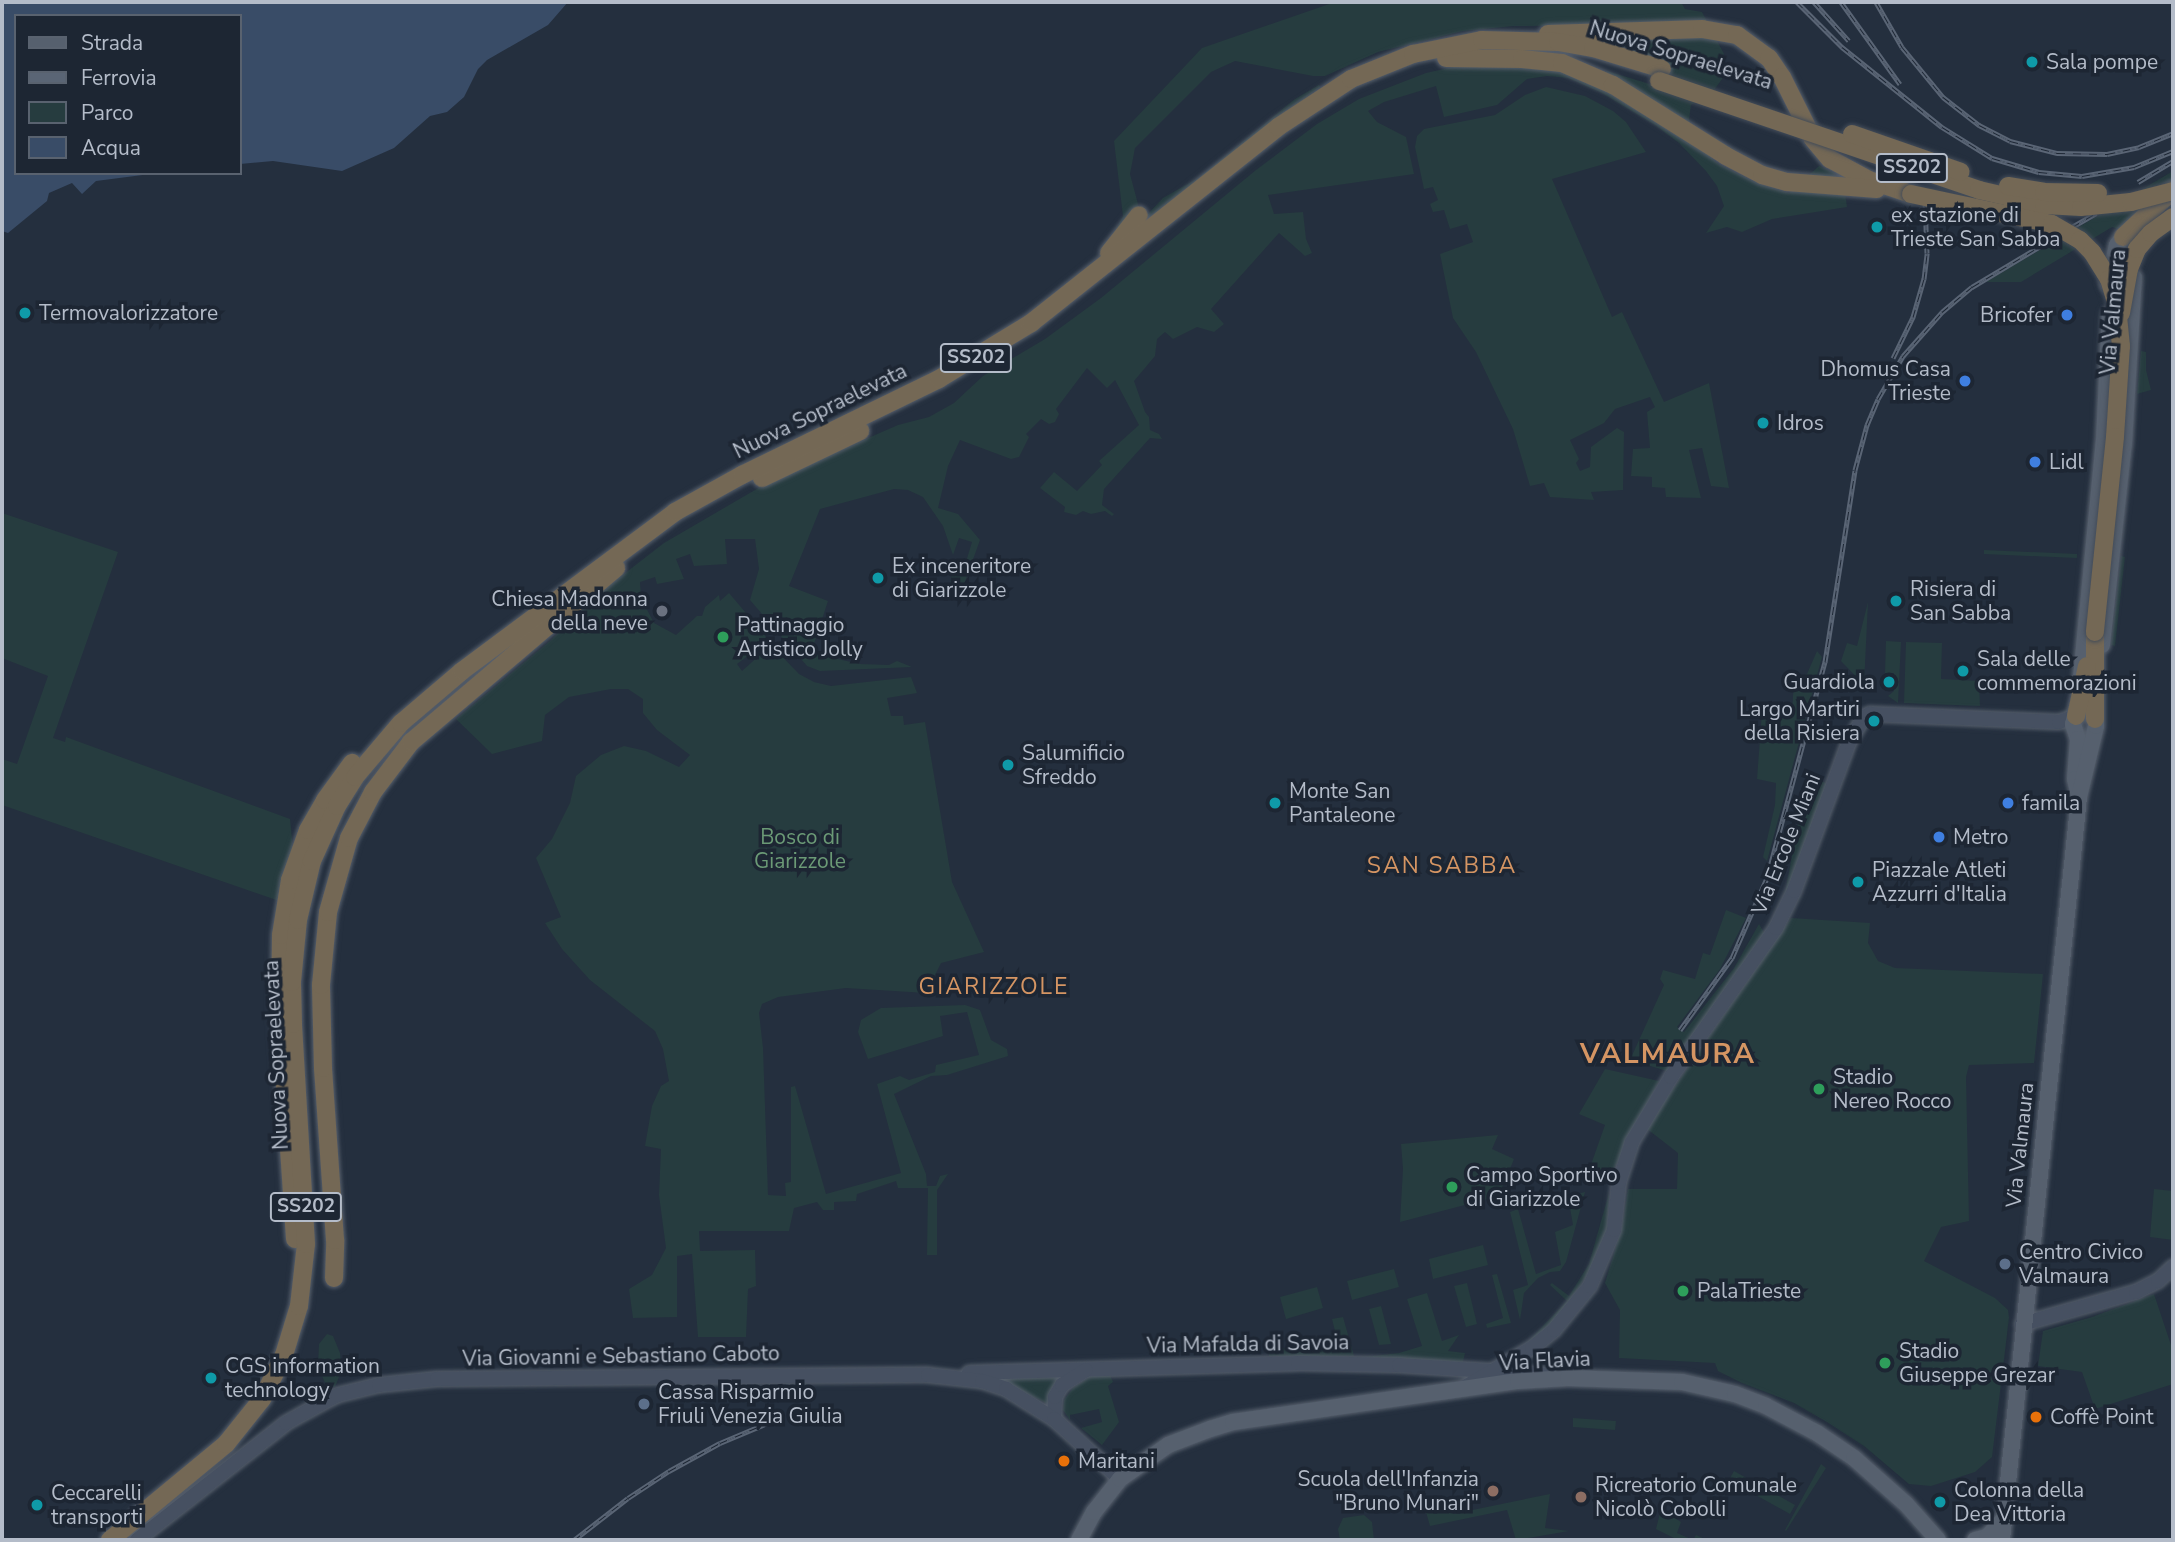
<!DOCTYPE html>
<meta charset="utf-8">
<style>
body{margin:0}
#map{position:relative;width:2175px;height:1542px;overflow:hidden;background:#242f3e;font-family:"Nunito Sans",sans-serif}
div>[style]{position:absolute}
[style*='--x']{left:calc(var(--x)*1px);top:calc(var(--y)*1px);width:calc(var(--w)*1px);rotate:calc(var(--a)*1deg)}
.green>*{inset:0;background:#263c3f}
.water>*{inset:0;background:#394c67}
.roads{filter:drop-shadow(0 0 2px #565f6c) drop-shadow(0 0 2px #565f6c)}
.secondary>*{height:14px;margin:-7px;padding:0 7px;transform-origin:7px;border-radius:7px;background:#465061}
.primary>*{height:16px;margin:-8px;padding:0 8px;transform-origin:8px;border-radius:8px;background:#56606e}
.highway>*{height:18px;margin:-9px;padding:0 9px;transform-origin:9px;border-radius:9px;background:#746855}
.rail>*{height:5px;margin-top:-2.5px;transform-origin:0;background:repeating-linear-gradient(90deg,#1d2633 0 8px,#5a6575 0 16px);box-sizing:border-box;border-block:2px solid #5a6575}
.bridges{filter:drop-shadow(0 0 2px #434c59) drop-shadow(0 0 2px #434c59)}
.highway-bridge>*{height:18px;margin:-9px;padding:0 9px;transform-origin:9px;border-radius:9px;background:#746855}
.dots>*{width:19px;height:19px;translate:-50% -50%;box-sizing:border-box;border:4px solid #1d2633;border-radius:50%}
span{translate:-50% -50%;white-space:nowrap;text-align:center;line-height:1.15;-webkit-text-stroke:7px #1d2633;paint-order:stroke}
.shield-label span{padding:2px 5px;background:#1d2633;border:2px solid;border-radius:5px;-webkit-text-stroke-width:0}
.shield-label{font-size:19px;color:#b4bcc9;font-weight:700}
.street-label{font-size:21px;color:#b4bcc9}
.poi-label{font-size:21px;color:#b4bcc9}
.left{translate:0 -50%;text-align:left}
.right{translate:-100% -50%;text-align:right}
.park-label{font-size:21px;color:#6b9a76}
.neighbourhood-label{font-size:23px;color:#d59563;letter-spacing:2px}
.district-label{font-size:28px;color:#d59563;font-weight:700;letter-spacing:2px}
.frame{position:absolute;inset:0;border:4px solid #b4bcc9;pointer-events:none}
.legend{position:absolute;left:14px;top:14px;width:228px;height:161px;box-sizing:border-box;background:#1d2633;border:2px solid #59626f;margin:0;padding:9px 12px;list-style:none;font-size:21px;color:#b4bcc9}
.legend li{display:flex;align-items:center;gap:14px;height:35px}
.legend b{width:35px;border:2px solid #59626f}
</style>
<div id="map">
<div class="green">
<div style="clip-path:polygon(1335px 2px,1681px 2px,1685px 9px,1702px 12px,1724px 54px,1722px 79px,1712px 93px,1691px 105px,1689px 120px,1697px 144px,1718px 164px,1757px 183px,1789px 193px,1819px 166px,1834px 173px,1845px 193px,1847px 207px,1772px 219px,1742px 232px,1727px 227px,1706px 233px,1724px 206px,1717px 186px,1706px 171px,1679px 143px,1655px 125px,1602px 93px,1568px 78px,1547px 76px,1527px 79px,1497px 105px,1444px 117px,1436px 86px,1384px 102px,1368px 111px,1377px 122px,1406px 137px,1414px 174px,1268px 195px,1274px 214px,1303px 212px,1306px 239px,1312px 253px,1305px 256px,1279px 233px,1211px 309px,1224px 324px,1214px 332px,1197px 327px,1173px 339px,1165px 332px,1157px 339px,1155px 356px,1134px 381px,1145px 412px,1149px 417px,1150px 430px,1159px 434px,1162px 439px,1150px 438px,1104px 489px,1102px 505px,1114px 514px,1112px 516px,1105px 511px,1091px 514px,1083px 511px,1076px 515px,1064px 512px,1065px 507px,1040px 488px,1054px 472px,1077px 491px,1102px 465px,1099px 461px,1139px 425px,1115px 380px,1107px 388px,1087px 368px,1056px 409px,1059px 414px,1055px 422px,1049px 424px,1041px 419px,1026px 434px,1029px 437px,1019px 457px,1011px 459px,960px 440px,948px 466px,938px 508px,958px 514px,980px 540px,962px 590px,950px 585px,954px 562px,965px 565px,972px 542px,959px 538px,953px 555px,943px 526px,923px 497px,908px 490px,894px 489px,820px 509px,789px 586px,828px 601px,811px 653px,860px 664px,889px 665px,897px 661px,912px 667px,820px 671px,807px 666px,750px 600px,759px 569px,755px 539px,725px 539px,727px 564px,694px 566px,690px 554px,676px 559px,684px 579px,657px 584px,655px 577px,640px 582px,641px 598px,654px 623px,676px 635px,697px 616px,702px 616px,705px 607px,719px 595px,720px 601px,729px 593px,769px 640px,737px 664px,742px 671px,771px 645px,799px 674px,814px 682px,831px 686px,911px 677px,917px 693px,887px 698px,891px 716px,903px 716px,904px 725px,925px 722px,952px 882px,984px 952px,941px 963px,926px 993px,846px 988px,778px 997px,762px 1004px,759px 1013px,763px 1048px,768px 1195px,786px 1196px,785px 1183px,791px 1182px,791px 1087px,795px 1086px,826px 1194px,901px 1173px,877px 1084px,900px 1076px,909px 1080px,935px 1072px,936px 1065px,979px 1055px,967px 1012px,940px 1016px,943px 1036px,868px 1059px,858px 1032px,861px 1020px,881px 1008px,965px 1005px,980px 1010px,991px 1040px,1007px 1049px,1008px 1056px,947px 1075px,931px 1076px,894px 1094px,926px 1174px,927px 1186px,936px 1186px,940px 1176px,948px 1174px,937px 1190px,937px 1255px,927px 1255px,928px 1188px,898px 1188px,896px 1181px,857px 1194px,856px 1201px,834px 1202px,834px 1210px,823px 1210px,817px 1202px,794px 1208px,789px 1231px,699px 1231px,700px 1251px,755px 1250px,756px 1286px,748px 1289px,746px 1337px,698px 1337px,692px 1254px,677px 1256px,677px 1317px,633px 1318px,629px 1289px,652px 1275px,666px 1248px,659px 1195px,661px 1149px,645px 1146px,652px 1106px,661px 1086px,669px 1081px,663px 1049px,655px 1031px,590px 980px,562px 949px,545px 923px,561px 917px,536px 858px,552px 839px,570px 803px,576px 776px,601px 755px,624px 746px,646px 751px,679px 767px,690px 755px,657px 730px,643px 713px,643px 699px,628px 689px,611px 689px,569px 697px,545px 715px,542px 741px,492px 754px,456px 719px,550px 641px,593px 598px,664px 543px,772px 480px,898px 425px,929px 417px,954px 403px,983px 376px,1045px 339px,1101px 298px,1256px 170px,1317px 124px,1359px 99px,1426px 73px,1462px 65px,1539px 67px,1604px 77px,1607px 71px,1656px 86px,1663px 65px,1590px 44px,1635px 25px,1514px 26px,1463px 31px,1378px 52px,1325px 76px,1313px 76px,1235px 61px,1211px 72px,1135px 148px,1130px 174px,1138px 204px,1133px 217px,1109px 241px,1123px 216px,1114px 141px,1186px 65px,1202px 48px)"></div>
<div style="clip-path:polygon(1319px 85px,1320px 87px,1129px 234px,1163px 198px,1198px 178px,1295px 99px)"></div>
<div style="clip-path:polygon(1546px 87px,1585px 96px,1613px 111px,1626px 122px,1646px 152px,1552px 179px,1612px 317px,1622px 312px,1664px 402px,1709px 383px,1729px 488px,1711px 486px,1702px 448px,1689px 450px,1701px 498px,1666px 497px,1665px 488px,1652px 487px,1652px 477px,1631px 476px,1633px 449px,1650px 448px,1647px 412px,1655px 407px,1650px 397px,1615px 409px,1604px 423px,1570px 440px,1579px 459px,1576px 463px,1580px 471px,1590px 467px,1591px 447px,1617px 428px,1624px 432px,1623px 490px,1591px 492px,1594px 500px,1550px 497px,1544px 483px,1530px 486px,1513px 429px,1476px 352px,1453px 318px,1440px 254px,1473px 242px,1467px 224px,1450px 229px,1444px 210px,1433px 212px,1430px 204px,1438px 200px,1433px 187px,1424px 189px,1415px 147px,1417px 136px,1424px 129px,1495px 115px,1525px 95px)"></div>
<div style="clip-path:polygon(2173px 171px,2173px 183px,2122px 230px,2112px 227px,2021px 282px,1986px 282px)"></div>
<div style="clip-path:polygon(2141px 351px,2146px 352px,2146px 370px,2151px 390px,2137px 394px)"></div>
<div style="clip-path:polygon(2px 513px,118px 552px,53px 738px,65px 742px,66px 737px,290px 819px,293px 848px,288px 904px,2px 805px,2px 759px,17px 764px,48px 676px,2px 658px)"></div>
<div style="clip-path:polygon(1984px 550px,2077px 554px,2077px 558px,1984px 554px)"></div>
<div style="clip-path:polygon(2121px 556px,2125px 557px,2115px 646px,2111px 645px)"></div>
<div style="clip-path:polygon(1868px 602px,1864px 685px,1841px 661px,1847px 643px,1857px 646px)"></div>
<div style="clip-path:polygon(1886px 641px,1901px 642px,1898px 703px,1888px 696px,1894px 691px,1894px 673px,1885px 673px)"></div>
<div style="clip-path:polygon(1906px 642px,1942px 643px,1941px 679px,1979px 681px,1980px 706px,1904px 703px)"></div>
<div style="clip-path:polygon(1817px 651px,1822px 657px,1767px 861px,1763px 857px,1775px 805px,1776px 783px,1757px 779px,1762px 712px,1792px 714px,1794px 678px,1807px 674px)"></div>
<div style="clip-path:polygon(1807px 777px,1829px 784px,1795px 875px,1785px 893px)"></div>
<div style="clip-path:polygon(1726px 910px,1746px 918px,1720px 969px,1677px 1027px,1684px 1032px,1734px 968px,1759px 924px,1765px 934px,1667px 1071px,1630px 1060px,1664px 985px,1660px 979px,1663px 970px,1695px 979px,1703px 953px,1710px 955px)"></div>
<div style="clip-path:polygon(1791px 918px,1870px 923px,1868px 943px,1878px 961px,1895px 968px,2043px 974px,2034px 1063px,1969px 1065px,1966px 1077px,1969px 1221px,1941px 1227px,1924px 1261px,1995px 1298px,2008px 1310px,2009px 1318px,1992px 1457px,1975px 1472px,1931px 1486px,1909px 1484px,1864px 1446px,1827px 1422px,1794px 1403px,1742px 1383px,1718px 1371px,1715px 1363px,1619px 1358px,1620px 1310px,1605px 1283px,1622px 1227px,1628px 1189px,1677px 1189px,1678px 1153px,1646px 1128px)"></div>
<div style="clip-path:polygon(1605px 1069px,1659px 1081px,1613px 1171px,1587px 1176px,1605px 1125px,1579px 1114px)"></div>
<div style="clip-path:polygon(1498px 1135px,1492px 1149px,1514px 1159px,1499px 1196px,1400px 1222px,1403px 1169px,1401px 1144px)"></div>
<div style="clip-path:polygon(2154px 1189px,2173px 1191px,2173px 1240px,2150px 1237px)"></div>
<div style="clip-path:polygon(1585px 1192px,1566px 1262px,1560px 1271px,1550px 1272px,1538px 1278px,1524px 1293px,1520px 1320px,1513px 1290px,1528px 1285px,1510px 1212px,1518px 1209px,1536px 1274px,1561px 1265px,1555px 1232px,1573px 1225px,1568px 1196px)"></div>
<div style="clip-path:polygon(1609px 1193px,1607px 1228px,1597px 1261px,1551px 1327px,1518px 1352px,1567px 1301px,1550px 1285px,1552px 1283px,1569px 1296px,1589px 1264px)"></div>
<div style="clip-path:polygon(1483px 1245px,1488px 1265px,1433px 1279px,1429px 1259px)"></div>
<div style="clip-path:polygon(1394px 1269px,1399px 1287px,1352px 1300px,1347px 1281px)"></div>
<div style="clip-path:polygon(1497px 1274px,1511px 1323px,1487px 1328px,1486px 1324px,1503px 1318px,1492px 1275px)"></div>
<div style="clip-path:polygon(1467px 1283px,1477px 1324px,1466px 1327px,1454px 1286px)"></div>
<div style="clip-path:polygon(1317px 1287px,1323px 1308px,1286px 1319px,1280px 1297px)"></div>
<div style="clip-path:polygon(1427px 1293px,1442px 1341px,1459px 1335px,1448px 1351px,1465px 1353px,1463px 1362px,1364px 1357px,1399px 1353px,1422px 1346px,1407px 1299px)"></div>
<div style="clip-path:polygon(2154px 1294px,2173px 1351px,2173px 1384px,2095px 1409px,2082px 1372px,2038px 1366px,2043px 1331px,2092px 1317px)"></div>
<div style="clip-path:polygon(1381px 1306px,1391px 1344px,1379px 1345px,1369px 1309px)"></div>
<div style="clip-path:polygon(1343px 1317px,1354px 1356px,1269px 1356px,1269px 1348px,1285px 1348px,1336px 1335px,1332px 1319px)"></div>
<div style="clip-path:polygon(327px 1334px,333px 1336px,340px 1353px,342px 1369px,335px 1387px,325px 1383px,318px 1366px,319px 1344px)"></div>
<div style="clip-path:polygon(1094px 1374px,1110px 1375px,1113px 1382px,1108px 1386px,1119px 1422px,1102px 1445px,1081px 1428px,1102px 1422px,1099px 1409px,1070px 1415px,1070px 1420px,1063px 1410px,1064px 1400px,1073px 1388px)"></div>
<div style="clip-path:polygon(1062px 1376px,1056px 1383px,1048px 1404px,994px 1377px)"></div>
<div style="clip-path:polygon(1573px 1418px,1616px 1421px,1615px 1430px,1573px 1427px)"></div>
<div style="clip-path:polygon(1821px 1464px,1826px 1468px,1786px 1531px,1785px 1530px)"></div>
<div style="clip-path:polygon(1734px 1471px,1795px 1505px,1790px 1514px,1729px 1480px)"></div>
<div style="clip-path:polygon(1550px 1494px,1545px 1528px,1569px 1531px,1516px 1540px,1507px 1510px,1430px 1526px,1426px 1512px,1450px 1507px,1453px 1514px)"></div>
<div style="clip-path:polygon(1661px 1509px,1681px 1522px,1677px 1533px,1693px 1540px,1696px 1535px,1707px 1540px,1678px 1540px,1656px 1529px)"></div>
<div style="clip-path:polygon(1364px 1515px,1372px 1522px,1374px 1540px,1340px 1540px,1338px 1529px,1343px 1518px)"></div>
</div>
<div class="water">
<div style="clip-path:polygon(2px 2px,568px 2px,548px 25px,487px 60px,478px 69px,464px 97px,447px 112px,430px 116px,394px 148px,342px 171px,273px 161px,240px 164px,240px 16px,16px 16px,16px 173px,158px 173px,96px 181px,82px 194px,72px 183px,49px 193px,47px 201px,8px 233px,2px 231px)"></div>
</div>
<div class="roads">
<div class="secondary">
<div style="--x:2022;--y:1324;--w:118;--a:-15.7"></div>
<div style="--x:2136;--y:1292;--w:25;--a:-27"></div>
<div style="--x:2158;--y:1281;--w:21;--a:-43"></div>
<div style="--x:969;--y:1373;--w:329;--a:-1.7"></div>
<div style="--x:1298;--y:1363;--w:101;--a:1.1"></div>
<div style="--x:1399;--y:1365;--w:151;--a:3.8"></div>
<div style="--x:1465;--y:1387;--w:78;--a:-30.2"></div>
<div style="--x:1532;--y:1348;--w:28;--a:-39"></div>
<div style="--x:1554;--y:1330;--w:57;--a:-50.7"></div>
<div style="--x:1590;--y:1286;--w:61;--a:-66.8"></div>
<div style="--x:1614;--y:1230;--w:48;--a:-84.1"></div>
<div style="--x:1619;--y:1182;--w:42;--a:-72"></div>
<div style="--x:1632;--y:1142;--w:76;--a:-59"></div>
<div style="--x:1671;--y:1077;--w:182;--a:-54.8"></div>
<div style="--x:1776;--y:928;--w:41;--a:-64.1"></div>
<div style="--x:1794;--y:891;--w:159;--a:-69.7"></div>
<div style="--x:1849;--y:742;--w:29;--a:-59"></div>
<div style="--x:1864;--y:717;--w:7;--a:-27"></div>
<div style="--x:1870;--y:714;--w:189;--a:2.4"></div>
<div style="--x:2059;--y:722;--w:18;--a:-19"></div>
<div style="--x:1054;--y:1419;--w:22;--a:-87"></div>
<div style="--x:1055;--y:1397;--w:14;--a:-60"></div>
<div style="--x:1062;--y:1385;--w:28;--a:-32"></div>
<div style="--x:137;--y:1540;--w:189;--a:-38.1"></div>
<div style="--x:286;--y:1423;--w:39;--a:-29"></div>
<div style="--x:320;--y:1404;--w:20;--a:-27"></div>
<div style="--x:338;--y:1395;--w:42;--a:-13.7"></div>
<div style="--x:379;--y:1385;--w:58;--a:-5.9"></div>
<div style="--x:437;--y:1379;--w:491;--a:-0.5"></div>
<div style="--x:928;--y:1375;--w:54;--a:6.3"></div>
<div style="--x:982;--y:1381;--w:25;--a:18"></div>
<div style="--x:1006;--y:1389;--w:57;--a:32"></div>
<div style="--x:1054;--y:1419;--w:89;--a:42.3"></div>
</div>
<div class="primary">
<div style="--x:2108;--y:284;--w:40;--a:-77"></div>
<div style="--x:2117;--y:245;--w:10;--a:-53"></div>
<div style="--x:2123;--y:237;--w:11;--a:5"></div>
<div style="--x:2102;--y:645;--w:202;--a:-83.8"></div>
<div style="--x:2124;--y:444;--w:167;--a:-86.6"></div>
<div style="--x:2081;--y:678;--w:239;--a:-84.5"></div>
<div style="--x:2104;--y:440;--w:126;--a:-87.3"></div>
<div style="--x:2078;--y:704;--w:21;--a:104"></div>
<div style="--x:2073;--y:724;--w:16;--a:72"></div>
<div style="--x:2078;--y:739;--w:40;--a:94.3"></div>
<div style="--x:2075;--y:779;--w:18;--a:77"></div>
<div style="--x:1079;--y:1540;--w:32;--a:-62"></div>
<div style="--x:1094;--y:1512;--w:42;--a:-51.8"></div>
<div style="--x:1120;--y:1479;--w:59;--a:-35.3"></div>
<div style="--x:1168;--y:1445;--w:45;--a:-20.9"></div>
<div style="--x:1210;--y:1429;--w:24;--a:-17"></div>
<div style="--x:1233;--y:1422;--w:288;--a:-8.2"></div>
<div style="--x:1518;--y:1381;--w:50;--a:-3.4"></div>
<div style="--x:1568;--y:1378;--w:114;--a:2"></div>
<div style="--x:1682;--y:1382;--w:54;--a:12.8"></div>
<div style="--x:1735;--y:1394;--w:33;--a:21"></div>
<div style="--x:1766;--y:1406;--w:58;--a:27.9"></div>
<div style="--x:1817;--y:1433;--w:45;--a:34"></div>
<div style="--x:1854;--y:1458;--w:69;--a:41.5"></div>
<div style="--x:1906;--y:1504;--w:48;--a:48.4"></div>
<div style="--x:1975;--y:1540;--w:12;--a:-14"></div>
<div style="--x:1987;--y:1537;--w:25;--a:-47"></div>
<div style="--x:2002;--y:1540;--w:747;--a:-84.08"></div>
<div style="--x:2079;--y:797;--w:73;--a:-76.5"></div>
<div style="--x:2096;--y:726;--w:20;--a:-90"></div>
</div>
<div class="highway">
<div style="--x:1548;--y:34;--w:154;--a:-1.9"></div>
<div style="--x:1702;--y:29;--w:36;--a:10"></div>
<div style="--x:1737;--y:35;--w:39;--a:36"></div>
<div style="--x:1769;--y:58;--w:23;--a:56"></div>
<div style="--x:1782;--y:77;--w:69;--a:63.4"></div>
<div style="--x:1813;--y:139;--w:26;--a:50"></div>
<div style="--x:1830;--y:159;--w:44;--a:28.3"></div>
<div style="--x:1869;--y:180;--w:44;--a:18.4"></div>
<div style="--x:1446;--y:58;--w:76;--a:0.8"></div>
<div style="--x:1522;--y:59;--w:40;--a:5.7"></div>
<div style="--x:1562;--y:63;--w:56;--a:23.3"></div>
<div style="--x:1613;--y:85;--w:133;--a:32.1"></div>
<div style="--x:1726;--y:156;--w:41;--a:27.8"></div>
<div style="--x:1762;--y:175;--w:26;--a:16"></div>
<div style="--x:1787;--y:182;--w:90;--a:4.4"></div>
<div style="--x:2123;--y:237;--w:69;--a:-43.2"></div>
<div style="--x:1109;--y:253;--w:48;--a:-51.7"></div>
<div style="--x:762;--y:478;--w:109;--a:-25.6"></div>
<div style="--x:2095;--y:632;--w:87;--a:90"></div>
<div style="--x:2076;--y:716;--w:51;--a:-77.6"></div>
<div style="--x:295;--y:1239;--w:224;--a:-93.8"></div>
<div style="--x:280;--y:1016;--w:81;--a:-89.3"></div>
<div style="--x:281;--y:935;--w:56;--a:-80.7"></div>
<div style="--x:290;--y:880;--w:53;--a:-70.2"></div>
<div style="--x:308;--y:830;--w:34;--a:-60"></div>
<div style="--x:325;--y:800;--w:46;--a:-53.9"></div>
<div style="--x:334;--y:1278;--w:38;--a:-88"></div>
<div style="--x:335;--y:1240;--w:172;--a:-94"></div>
<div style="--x:323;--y:1068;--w:83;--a:-91.4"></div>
<div style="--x:321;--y:985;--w:73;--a:-84.5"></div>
<div style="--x:328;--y:912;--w:77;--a:-74.2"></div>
<div style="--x:349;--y:838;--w:52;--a:-62.4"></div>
<div style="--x:373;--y:792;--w:63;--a:-52.8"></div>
<div style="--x:411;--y:742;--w:269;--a:-40.3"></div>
<div style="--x:110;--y:1540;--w:151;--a:-39.6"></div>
<div style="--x:226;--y:1444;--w:58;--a:-51.3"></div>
<div style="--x:262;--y:1399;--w:49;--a:-63.4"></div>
<div style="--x:284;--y:1355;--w:51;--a:-73"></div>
<div style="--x:299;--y:1306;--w:62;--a:-83.6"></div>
<div style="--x:306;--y:1244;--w:220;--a:-93.4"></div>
<div style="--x:293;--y:1024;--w:42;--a:-91.4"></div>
<div style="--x:292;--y:982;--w:62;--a:-84.5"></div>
<div style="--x:298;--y:920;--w:61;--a:-76.7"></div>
<div style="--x:312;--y:861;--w:60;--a:-65.6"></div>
<div style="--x:337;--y:806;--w:34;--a:-58"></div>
<div style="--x:355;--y:777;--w:71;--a:-49.6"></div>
<div style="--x:401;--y:723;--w:80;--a:-40.4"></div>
<div style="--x:462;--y:671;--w:266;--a:-36.7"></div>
<div style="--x:675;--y:512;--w:77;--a:-28.9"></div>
<div style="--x:742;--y:475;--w:219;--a:-26"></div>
<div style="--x:939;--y:379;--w:108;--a:-31.3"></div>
<div style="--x:1031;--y:323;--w:315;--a:-38.4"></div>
<div style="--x:1278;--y:127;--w:87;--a:-33.3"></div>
<div style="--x:1351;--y:79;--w:67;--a:-22"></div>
<div style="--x:1413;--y:54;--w:70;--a:-11.5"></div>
<div style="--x:1482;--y:40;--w:76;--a:1.5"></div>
<div style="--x:1558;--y:42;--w:36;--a:10"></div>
<div style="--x:1593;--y:48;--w:72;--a:16.9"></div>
</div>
</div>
<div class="rail">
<div style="--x:1797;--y:2;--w:64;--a:45"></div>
<div style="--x:1842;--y:47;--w:128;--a:38.7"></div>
<div style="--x:1942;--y:127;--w:59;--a:31.8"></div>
<div style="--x:1992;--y:158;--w:49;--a:16.6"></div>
<div style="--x:2039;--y:172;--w:43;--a:5.3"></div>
<div style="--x:2082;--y:176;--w:53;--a:-9.8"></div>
<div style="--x:2134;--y:167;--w:42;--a:-22.3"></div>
<div style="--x:1814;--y:2;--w:52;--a:48.1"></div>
<div style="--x:1841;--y:2;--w:101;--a:54.3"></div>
<div style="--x:1876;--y:2;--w:52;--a:60"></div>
<div style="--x:1902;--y:47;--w:65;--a:50.6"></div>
<div style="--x:1943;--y:97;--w:46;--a:37.9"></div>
<div style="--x:1979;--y:125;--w:35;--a:27"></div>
<div style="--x:2010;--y:141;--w:49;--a:14.3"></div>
<div style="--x:2057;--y:153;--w:50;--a:1.1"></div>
<div style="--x:2107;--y:154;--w:33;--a:-12"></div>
<div style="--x:2139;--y:147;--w:37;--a:-22"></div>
<div style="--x:2138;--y:182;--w:41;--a:-31"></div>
<div style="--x:2072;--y:227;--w:28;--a:-30"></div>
<div style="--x:1893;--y:358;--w:46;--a:-64"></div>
<div style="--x:1913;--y:317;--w:40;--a:-74"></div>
<div style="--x:1924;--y:279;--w:26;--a:-83"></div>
<div style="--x:1927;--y:253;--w:51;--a:-92.2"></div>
<div style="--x:1680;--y:1030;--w:89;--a:-54.2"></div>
<div style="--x:1732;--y:958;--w:87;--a:-66.4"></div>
<div style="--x:1767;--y:878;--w:224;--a:-75"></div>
<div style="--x:1825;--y:662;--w:194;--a:-81.1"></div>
<div style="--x:1855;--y:470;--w:47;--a:-75.1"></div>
<div style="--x:1867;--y:425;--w:28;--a:-67"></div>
<div style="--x:1878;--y:399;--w:50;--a:-59.8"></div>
<div style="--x:1903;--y:356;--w:59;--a:-48.4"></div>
<div style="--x:1942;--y:312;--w:39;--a:-40"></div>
<div style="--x:1972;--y:287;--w:101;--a:-30.9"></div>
<div style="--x:574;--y:1540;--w:68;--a:-37.9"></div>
<div style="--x:628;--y:1498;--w:49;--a:-33.4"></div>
<div style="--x:669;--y:1471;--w:58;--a:-28.8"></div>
<div style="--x:720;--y:1443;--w:56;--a:-22.9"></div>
</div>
<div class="bridges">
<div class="highway-bridge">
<div style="--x:1659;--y:81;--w:338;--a:18.8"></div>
<div style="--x:1979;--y:190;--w:67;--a:13"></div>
<div style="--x:2044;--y:205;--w:37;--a:3"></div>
<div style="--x:2081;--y:207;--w:50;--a:-5.7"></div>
<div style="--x:2131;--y:202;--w:43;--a:-14.7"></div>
<div style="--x:1852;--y:134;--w:115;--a:19.2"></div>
<div style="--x:2008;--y:186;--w:36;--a:9"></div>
<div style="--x:2044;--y:192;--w:54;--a:1.1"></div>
<div style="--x:1911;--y:194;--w:144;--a:12"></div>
<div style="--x:2052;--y:224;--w:32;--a:30"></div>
<div style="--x:2080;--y:240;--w:17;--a:45"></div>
<div style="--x:2092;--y:252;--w:32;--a:58"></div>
<div style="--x:2109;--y:279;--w:28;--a:73"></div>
<div style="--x:2117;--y:306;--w:40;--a:84.3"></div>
<div style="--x:2121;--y:346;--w:91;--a:93.8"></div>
<div style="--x:2115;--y:437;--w:196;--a:95.9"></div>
<div style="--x:2121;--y:313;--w:45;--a:-79.7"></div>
<div style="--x:2129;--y:269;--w:22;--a:-68"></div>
<div style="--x:2137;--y:249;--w:21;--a:-49"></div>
<div style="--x:2151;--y:233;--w:27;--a:-36"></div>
</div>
</div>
<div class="dots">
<div style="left:2032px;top:62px;background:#0f9aa8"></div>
<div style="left:1877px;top:227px;background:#0f9aa8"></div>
<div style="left:25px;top:313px;background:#0f9aa8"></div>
<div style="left:2067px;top:315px;background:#3f7fe0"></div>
<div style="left:1965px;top:381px;background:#3f7fe0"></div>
<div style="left:1763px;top:423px;background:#0f9aa8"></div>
<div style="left:2035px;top:462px;background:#3f7fe0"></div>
<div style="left:878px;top:578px;background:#0f9aa8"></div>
<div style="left:1896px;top:601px;background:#0f9aa8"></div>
<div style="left:662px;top:611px;background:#6b7280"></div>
<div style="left:723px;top:637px;background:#2e9e5b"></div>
<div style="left:1963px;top:671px;background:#0f9aa8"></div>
<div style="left:1889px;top:682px;background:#0f9aa8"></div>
<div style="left:1874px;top:721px;background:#0f9aa8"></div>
<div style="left:1008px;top:765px;background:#0f9aa8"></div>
<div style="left:1275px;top:803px;background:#0f9aa8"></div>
<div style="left:2008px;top:803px;background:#3f7fe0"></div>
<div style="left:1939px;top:837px;background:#3f7fe0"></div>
<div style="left:1858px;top:882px;background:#0f9aa8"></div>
<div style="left:1819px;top:1089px;background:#2e9e5b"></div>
<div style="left:1452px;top:1187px;background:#2e9e5b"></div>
<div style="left:2005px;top:1264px;background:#5c6f8a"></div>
<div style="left:1683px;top:1291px;background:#2e9e5b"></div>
<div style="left:1885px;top:1363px;background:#2e9e5b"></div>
<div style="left:211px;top:1378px;background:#0f9aa8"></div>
<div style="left:644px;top:1404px;background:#5c6f8a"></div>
<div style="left:2036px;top:1417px;background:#e8710a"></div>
<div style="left:1064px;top:1461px;background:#e8710a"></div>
<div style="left:1493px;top:1491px;background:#8d6e63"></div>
<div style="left:1581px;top:1497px;background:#8d6e63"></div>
<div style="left:1940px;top:1502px;background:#0f9aa8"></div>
<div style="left:37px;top:1505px;background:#0f9aa8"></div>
</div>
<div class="shield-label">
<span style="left:1912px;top:168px">SS202</span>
<span style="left:976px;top:358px">SS202</span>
<span style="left:306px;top:1207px">SS202</span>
</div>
<div class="street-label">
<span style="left:1681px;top:55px;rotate:17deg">Nuova Sopraelevata</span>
<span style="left:2113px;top:312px;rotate:-85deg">Via Valmaura</span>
<span style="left:820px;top:411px;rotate:-26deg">Nuova Sopraelevata</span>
<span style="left:1786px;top:844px;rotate:-68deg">Via Ercole Miani</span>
<span style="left:276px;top:1055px;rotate:-93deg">Nuova Sopraelevata</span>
<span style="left:2020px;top:1145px;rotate:-84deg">Via Valmaura</span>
<span style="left:1248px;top:1344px;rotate:-1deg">Via Mafalda di Savoia</span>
<span style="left:621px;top:1356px;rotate:-1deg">Via Giovanni e Sebastiano Caboto</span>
<span style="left:1545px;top:1361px;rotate:-3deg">Via Flavia</span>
</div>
<div class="poi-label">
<span class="left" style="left:2046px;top:62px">Sala pompe</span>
<span class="left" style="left:1891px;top:227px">ex stazione di<br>Trieste San Sabba</span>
<span class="left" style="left:39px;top:313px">Termovalorizzatore</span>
<span class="right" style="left:2053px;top:315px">Bricofer</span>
<span class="right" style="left:1951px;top:381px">Dhomus Casa<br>Trieste</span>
<span class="left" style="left:1777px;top:423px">Idros</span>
<span class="left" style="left:2049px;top:462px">Lidl</span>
<span class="left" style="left:892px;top:578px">Ex inceneritore<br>di Giarizzole</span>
<span class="left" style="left:1910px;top:601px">Risiera di<br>San Sabba</span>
<span class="right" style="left:648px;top:611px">Chiesa Madonna<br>della neve</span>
<span class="left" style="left:737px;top:637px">Pattinaggio<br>Artistico Jolly</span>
<span class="left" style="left:1977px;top:671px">Sala delle<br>commemorazioni</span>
<span class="right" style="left:1875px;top:682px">Guardiola</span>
<span class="right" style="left:1860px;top:721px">Largo Martiri<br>della Risiera</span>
<span class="left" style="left:1022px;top:765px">Salumificio<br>Sfreddo</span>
<span class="left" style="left:1289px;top:803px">Monte San<br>Pantaleone</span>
<span class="left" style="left:2022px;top:803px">famila</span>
<span class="left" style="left:1953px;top:837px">Metro</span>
<span class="left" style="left:1872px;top:882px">Piazzale Atleti<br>Azzurri d'Italia</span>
<span class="left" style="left:1833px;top:1089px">Stadio<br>Nereo Rocco</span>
<span class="left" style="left:1466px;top:1187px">Campo Sportivo<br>di Giarizzole</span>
<span class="left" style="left:2019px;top:1264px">Centro Civico<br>Valmaura</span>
<span class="left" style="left:1697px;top:1291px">PalaTrieste</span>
<span class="left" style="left:1899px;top:1363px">Stadio<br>Giuseppe Grezar</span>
<span class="left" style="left:225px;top:1378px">CGS information<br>technology</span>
<span class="left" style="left:658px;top:1404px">Cassa Risparmio<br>Friuli Venezia Giulia</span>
<span class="left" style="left:2050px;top:1417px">Coffè Point</span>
<span class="left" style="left:1078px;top:1461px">Maritani</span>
<span class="right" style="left:1479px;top:1491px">Scuola dell'Infanzia<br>"Bruno Munari"</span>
<span class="left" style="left:1595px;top:1497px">Ricreatorio Comunale<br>Nicolò Cobolli</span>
<span class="left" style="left:1954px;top:1502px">Colonna della<br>Dea Vittoria</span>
<span class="left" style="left:51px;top:1505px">Ceccarelli<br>transporti</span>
</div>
<div class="park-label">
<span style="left:800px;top:849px">Bosco di<br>Giarizzole</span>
</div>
<div class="neighbourhood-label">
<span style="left:1442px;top:866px">SAN SABBA</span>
<span style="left:994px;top:987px">GIARIZZOLE</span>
</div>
<div class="district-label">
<span style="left:1668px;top:1054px">VALMAURA</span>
</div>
<div class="frame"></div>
<ul class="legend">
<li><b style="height:9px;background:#56606e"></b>Strada</li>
<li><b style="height:9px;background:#5a6575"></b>Ferrovia</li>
<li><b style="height:19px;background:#263c3f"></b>Parco</li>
<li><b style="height:19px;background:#394c67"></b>Acqua</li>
</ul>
</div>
